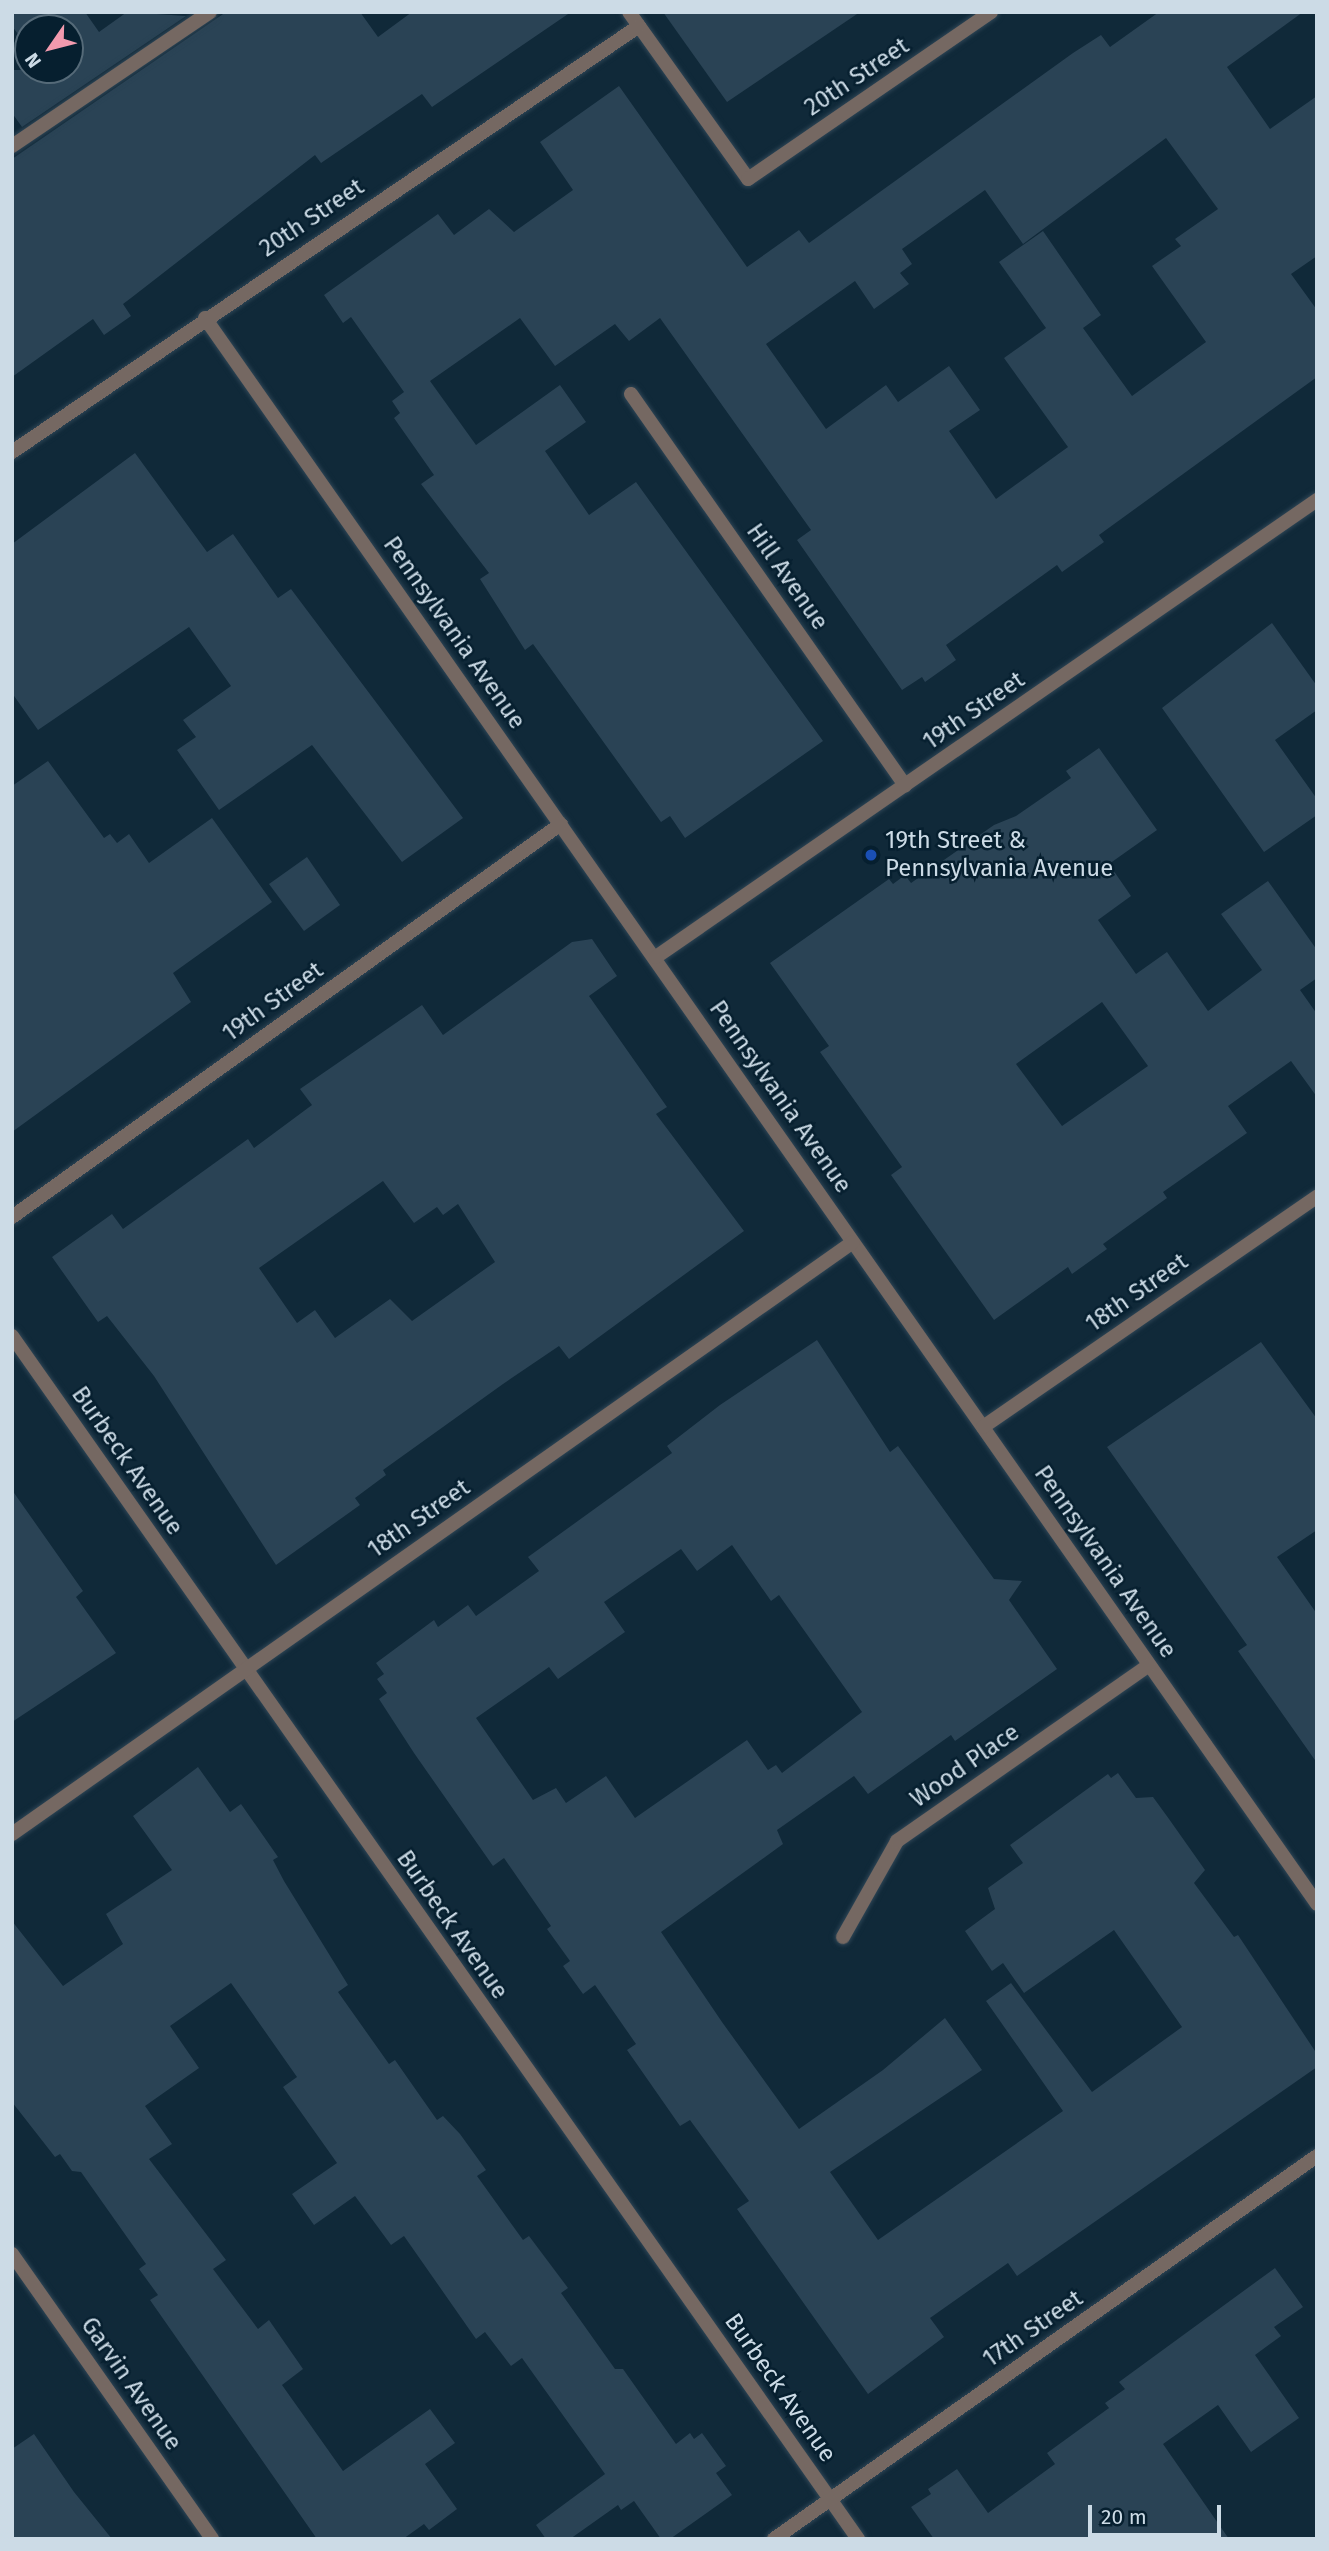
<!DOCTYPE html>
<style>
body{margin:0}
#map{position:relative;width:1329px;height:2551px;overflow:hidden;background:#102939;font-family:"Fira Sans",sans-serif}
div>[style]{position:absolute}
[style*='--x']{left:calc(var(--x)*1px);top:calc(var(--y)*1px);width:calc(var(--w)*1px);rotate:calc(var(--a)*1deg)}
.building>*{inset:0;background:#2a4355}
.roads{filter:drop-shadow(0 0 2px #2e4555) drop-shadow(0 0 2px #2e4555)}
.lane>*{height:14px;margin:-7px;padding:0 7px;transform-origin:7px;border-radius:7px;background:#756862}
.street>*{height:14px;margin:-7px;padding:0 7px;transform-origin:7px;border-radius:7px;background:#756862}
.dots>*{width:19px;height:19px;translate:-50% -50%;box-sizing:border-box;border:4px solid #061f2f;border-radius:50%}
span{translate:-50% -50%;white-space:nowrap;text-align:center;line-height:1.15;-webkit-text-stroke:5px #061f2f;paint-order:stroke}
.street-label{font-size:24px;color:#ccdbe6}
.poi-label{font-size:24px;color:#ccdbe6}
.left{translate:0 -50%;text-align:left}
.frame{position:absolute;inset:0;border:14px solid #ccdbe6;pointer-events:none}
.north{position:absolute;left:14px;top:14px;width:70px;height:70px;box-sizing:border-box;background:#061f2f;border:2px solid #556a78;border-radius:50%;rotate:235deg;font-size:19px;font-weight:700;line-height:28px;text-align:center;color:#ccdbe6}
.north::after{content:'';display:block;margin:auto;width:24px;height:32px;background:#f29aae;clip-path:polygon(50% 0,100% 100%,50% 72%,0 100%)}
.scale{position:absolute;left:1088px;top:2505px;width:133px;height:32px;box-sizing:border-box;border:4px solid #ccdbe6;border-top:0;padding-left:9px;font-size:21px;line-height:24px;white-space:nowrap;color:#ccdbe6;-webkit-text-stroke:5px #061f2f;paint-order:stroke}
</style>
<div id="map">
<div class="building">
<div style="clip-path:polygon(12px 12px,85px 12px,99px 32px,127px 12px,186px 16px,22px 127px,12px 113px,12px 70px,70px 70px,70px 28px,28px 28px,28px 48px,12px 26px)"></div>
<div style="clip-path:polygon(226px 12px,360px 12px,378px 37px,412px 12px,571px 12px,432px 107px,422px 94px,321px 163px,315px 155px,131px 298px,123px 304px,131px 316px,104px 335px,93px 319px,12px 377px,12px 159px)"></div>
<div style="clip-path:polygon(663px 12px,860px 12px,727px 102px)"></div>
<div style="clip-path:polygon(evenodd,1159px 12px,1303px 12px,1227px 67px,1270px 129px,1317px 96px,1317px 256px,1291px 274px,1317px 310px,1317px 377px,1099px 535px,1104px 542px,1062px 572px,1057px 565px,946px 645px,956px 660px,925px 682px,922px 677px,902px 690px,797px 540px,811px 530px,660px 318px,629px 341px,615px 324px,555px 366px,520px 318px,430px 381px,476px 445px,560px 385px,586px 422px,545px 451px,589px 515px,636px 482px,823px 741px,685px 838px,670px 816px,661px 822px,533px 644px,525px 650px,480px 579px,489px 573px,421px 484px,434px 475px,394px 418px,400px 413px,392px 401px,404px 392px,351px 317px,343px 323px,324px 295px,438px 214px,454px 235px,489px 209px,514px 232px,573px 190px,540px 142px,619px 86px,747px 267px,799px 230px,809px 243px,1073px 53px,1101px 35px,1110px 47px,1159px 12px,1166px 138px,1218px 209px,1175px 239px,1181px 246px,1152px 266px,1206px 342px,1132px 396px,1083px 328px,1101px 315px,1043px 231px,999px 262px,1046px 328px,1004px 358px,1068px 447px,996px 499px,949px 431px,980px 410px,949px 366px,898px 402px,886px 385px,826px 429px,766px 344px,855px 281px,874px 309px,909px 284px,900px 273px,912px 264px,902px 249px,985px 190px,1023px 244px,1166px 138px)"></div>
<div style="clip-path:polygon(135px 453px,207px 552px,233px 534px,278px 598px,291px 589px,463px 818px,402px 862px,312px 745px,219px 810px,177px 750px,196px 737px,183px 720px,231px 686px,189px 627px,38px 730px,12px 693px,12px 544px)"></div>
<div style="clip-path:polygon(1272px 623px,1317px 686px,1317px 710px,1275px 740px,1317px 799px,1317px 815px,1264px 852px,1162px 708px)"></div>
<div style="clip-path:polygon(evenodd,1099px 748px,1157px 830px,1109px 864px,1131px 896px,1098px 920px,1136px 974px,1167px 952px,1208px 1011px,1262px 970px,1221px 914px,1268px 881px,1317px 950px,1317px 978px,1300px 990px,1317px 1014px,1317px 1097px,1291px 1061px,1228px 1106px,1247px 1133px,1163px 1192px,1167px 1198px,1103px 1244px,1107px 1249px,1072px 1274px,1068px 1267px,994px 1320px,891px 1175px,902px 1167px,820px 1052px,829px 1046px,770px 963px,889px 879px,893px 884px,905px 875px,911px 883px,994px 825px,1016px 816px,1071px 778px,1066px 771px,1099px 748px,1102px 1002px,1148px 1066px,1062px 1126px,1016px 1064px,1102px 1002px)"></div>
<div style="clip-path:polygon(48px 761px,104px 838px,110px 834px,117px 843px,129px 834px,149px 863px,212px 818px,272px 902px,173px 973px,191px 1002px,12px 1132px,12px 786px)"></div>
<div style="clip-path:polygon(307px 857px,340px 905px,304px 931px,269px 884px)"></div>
<div style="clip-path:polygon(evenodd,592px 939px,617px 976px,589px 996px,667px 1107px,656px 1114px,744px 1231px,569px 1359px,559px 1346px,503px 1384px,383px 1470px,386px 1475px,355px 1498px,360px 1505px,276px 1565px,154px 1376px,107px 1316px,98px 1322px,52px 1257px,112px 1214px,123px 1229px,248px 1139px,254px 1148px,312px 1105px,300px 1089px,422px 1005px,443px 1035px,572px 942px,592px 939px,383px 1181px,414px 1223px,437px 1207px,443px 1215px,458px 1204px,495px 1262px,412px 1321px,390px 1299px,335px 1338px,315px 1310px,297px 1323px,259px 1268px,383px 1181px)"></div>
<div style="clip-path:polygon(evenodd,817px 1340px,890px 1452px,898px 1446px,994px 1579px,1022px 1581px,1009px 1600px,1057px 1669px,955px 1741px,951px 1735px,868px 1794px,854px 1776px,777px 1830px,783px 1844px,661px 1932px,722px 2022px,799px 2129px,883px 2070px,945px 2018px,982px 2070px,830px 2172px,878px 2240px,1063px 2111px,986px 2001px,1011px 1983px,1092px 2092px,1182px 2027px,1114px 1930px,1024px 1993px,1003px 1963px,992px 1971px,965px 1931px,995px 1909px,988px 1888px,1023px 1863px,1010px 1845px,1108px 1774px,1111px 1778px,1118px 1773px,1136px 1798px,1153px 1797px,1169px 1819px,1205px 1870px,1194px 1883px,1234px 1937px,1238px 1935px,1317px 2054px,1317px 2067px,1017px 2276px,1008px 2263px,930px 2318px,944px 2337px,868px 2394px,737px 2209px,749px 2201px,690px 2120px,680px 2126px,627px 2050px,636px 2044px,595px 1985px,583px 1994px,563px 1966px,570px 1961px,547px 1929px,551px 1926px,504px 1858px,493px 1866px,414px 1753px,379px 1699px,387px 1693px,377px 1679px,384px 1674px,376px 1663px,434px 1620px,438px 1627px,468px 1605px,476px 1616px,539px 1571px,528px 1557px,672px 1453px,667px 1446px,720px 1405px,817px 1340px,732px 1545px,771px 1601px,779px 1595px,862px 1712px,782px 1773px,776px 1765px,768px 1770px,747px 1740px,635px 1818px,606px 1776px,566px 1803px,556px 1788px,533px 1800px,476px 1718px,549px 1667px,558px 1679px,625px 1632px,604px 1602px,681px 1549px,697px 1571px,732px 1545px)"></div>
<div style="clip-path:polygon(1261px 1342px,1317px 1419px,1317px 1530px,1277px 1557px,1317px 1614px,1317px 1763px,1238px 1651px,1247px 1645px,1107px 1447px)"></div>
<div style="clip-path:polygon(12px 1490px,83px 1591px,76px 1597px,116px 1653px,12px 1722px)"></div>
<div style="clip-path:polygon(198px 1767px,230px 1812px,241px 1804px,278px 1857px,273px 1860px,284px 1881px,348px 1985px,338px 1992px,389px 2064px,395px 2060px,437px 2120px,443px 2116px,460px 2134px,486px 2170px,477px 2176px,523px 2240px,529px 2236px,568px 2288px,561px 2293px,615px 2369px,623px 2369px,676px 2444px,690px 2433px,694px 2439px,702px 2433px,726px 2466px,716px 2473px,732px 2495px,670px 2539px,661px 2539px,634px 2501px,621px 2510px,618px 2505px,570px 2539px,546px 2539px,536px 2525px,605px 2474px,522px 2358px,511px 2366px,485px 2332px,476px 2339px,404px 2236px,391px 2245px,355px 2196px,314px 2225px,292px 2194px,337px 2163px,283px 2087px,297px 2077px,231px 1983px,170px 2026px,199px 2068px,145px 2106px,172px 2144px,149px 2159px,226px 2260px,213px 2269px,258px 2329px,269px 2320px,303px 2369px,282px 2385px,343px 2471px,430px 2409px,455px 2443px,425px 2464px,457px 2509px,429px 2530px,424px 2524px,403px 2539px,317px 2539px,150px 2300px,158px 2295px,139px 2269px,146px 2264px,81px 2172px,72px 2171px,60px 2154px,55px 2157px,12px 2102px,12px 1921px,63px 1986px,123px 1944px,106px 1914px,172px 1870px,133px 1816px)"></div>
<div style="clip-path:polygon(1275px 2268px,1303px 2307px,1274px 2327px,1281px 2336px,1255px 2355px,1299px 2418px,1251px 2452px,1218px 2405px,1163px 2444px,1229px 2539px,934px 2539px,911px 2507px,931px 2494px,928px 2489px,957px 2469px,988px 2513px,1055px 2464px,1047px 2453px,1109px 2408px,1105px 2403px,1125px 2389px,1119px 2382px)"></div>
<div style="clip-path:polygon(34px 2434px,74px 2492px,112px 2539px,12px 2539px,12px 2449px)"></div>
</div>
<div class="roads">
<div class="lane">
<div style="--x:12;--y:146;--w:239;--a:-34.1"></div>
</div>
<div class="street">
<div style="--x:629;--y:12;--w:205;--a:54.5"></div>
<div style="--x:748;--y:179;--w:295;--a:-34.5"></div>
<div style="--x:205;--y:318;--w:1937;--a:54.96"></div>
<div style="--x:631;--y:394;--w:478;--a:55"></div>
<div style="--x:12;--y:452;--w:758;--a:-34.19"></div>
<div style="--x:656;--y:957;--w:804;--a:-34.66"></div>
<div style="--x:12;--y:1217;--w:675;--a:-35.6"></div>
<div style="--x:12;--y:1336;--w:1471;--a:54.88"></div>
<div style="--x:983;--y:1427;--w:406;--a:-34.6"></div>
<div style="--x:12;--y:1834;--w:1028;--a:-35.14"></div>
<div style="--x:843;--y:1937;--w:110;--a:-60.6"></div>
<div style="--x:897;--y:1841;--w:307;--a:-34.9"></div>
<div style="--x:12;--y:2254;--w:348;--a:54.9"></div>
<div style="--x:774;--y:2539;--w:664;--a:-35.2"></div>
</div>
</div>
<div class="dots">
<div style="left:871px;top:855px;background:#1a4fb4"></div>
</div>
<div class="street-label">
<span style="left:857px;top:77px;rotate:-34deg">20th Street</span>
<span style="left:312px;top:218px;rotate:-34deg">20th Street</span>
<span style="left:787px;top:577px;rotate:55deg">Hill Avenue</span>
<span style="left:454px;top:633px;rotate:55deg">Pennsylvania Avenue</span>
<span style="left:974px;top:711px;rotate:-35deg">19th Street</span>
<span style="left:273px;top:1002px;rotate:-36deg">19th Street</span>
<span style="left:780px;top:1097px;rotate:55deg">Pennsylvania Avenue</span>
<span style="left:1137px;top:1293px;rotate:-35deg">18th Street</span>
<span style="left:127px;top:1461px;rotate:55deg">Burbeck Avenue</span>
<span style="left:419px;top:1519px;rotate:-35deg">18th Street</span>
<span style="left:1105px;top:1562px;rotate:55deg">Pennsylvania Avenue</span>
<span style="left:965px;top:1766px;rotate:-35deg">Wood Place</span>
<span style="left:452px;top:1925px;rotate:55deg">Burbeck Avenue</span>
<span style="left:1033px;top:2329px;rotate:-35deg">17th Street</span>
<span style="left:131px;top:2384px;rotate:55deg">Garvin Avenue</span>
<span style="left:780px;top:2388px;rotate:55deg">Burbeck Avenue</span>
</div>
<div class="poi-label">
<span class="left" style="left:885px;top:855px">19th Street &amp;<br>Pennsylvania Avenue</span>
</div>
<div class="frame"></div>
<div class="north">N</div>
<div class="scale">20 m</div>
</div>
